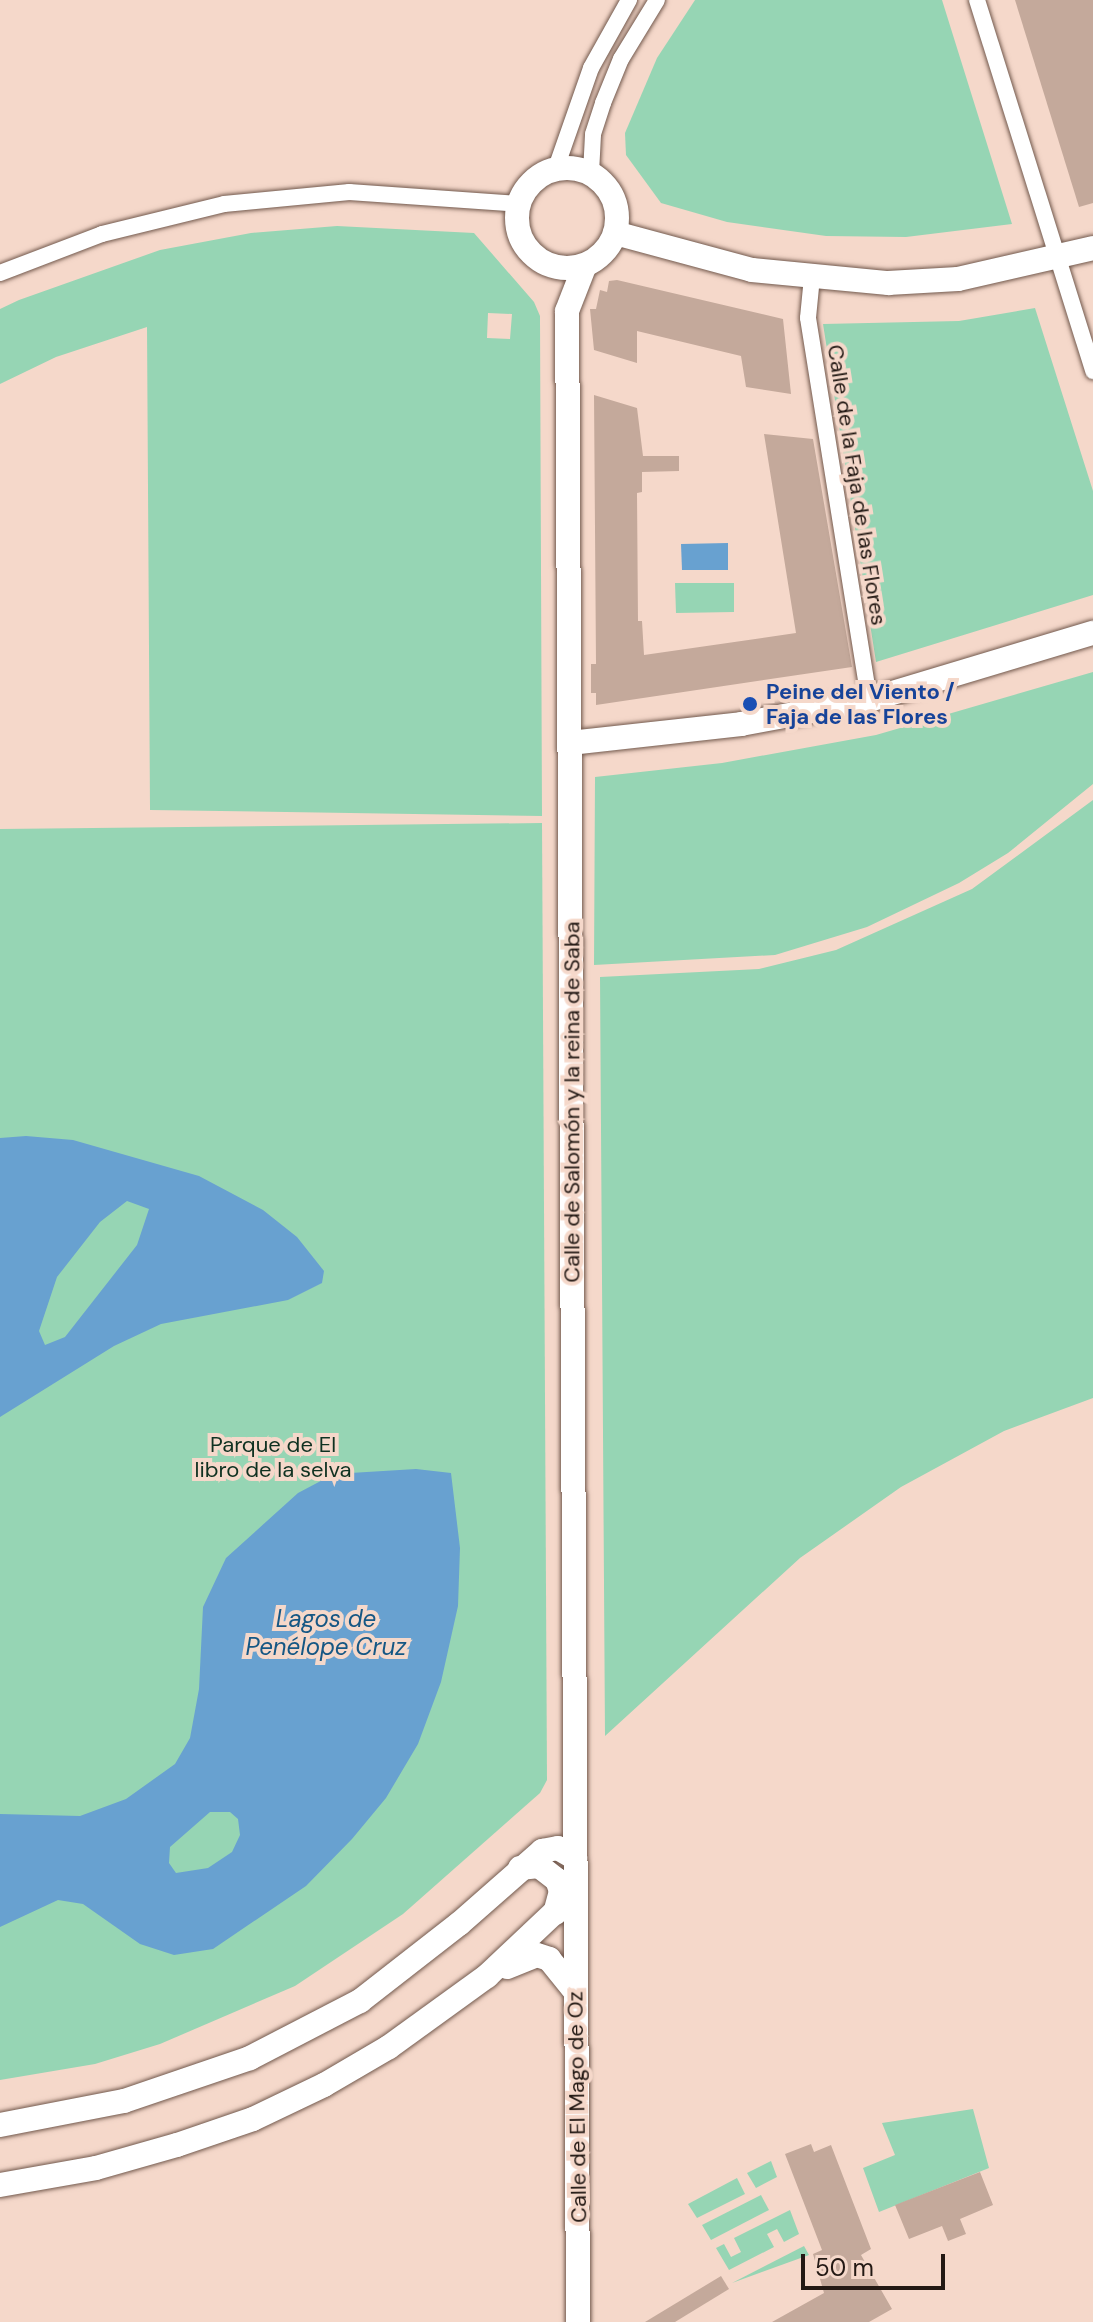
<!DOCTYPE html>
<meta charset="utf-8">
<style>
body{margin:0}
#map{position:relative;width:1093px;height:2322px;overflow:hidden;background:#f5d8ca;font-family:"DM Sans",sans-serif}
div>[style]{position:absolute}
[style*='--x']{left:calc(var(--x)*1px);top:calc(var(--y)*1px);width:calc(var(--w)*1px);rotate:calc(var(--a)*1deg)}
.green>*{inset:0;background:#96d5b4}
.water>*{inset:0;background:#68a1d0}
.building>*{inset:0;background:#c4a99b}
.roads{filter:drop-shadow(0 0 2px #72594d) drop-shadow(0 0 2px #72594d)}
.street>*{height:16px;margin:-8px;padding:0 8px;transform-origin:8px;border-radius:8px;background:#fff}
.secondary>*{height:24px;margin:-12px;padding:0 12px;transform-origin:12px;border-radius:12px;background:#fff}
.secondary>.ring{margin:-12px;padding:0;box-sizing:content-box;background:none;border:24px solid #fff;border-radius:50%}
.dots>*{width:22px;height:22px;translate:-50% -50%;box-sizing:border-box;border:4px solid #f5d8ca;border-radius:50%}
span{translate:-50% -50%;white-space:nowrap;text-align:center;line-height:1.15;-webkit-text-stroke:8px #f5d8ca;paint-order:stroke}
.street-label{font-size:22px;color:#231914}
.transit-label{font-size:22px;color:#164399;font-weight:700}
.left{translate:0 -50%;text-align:left}
.park-label{font-size:22px;color:#0f3121}
.water-label{font-size:24px;color:#165784;font-style:italic}
.scale{position:absolute;left:801px;top:2254px;width:144px;height:36px;box-sizing:border-box;border:4px solid #231914;border-top:0;padding-left:10px;font-size:24px;line-height:28px;white-space:nowrap;color:#231914;-webkit-text-stroke:6px #f5d8ca;paint-order:stroke}
</style>
<div id="map">
<div class="green">
<div style="clip-path:polygon(695px 0,942px 0,1012px 224px,906px 237px,826px 236px,727px 222px,661px 203px,626px 155px,625px 133px,657px 58px)"></div>
<div style="clip-path:polygon(evenodd,337px 226px,474px 233px,534px 302px,540px 316px,542px 816px,150px 810px,147px 327px,56px 357px,0 384px,0 309px,19px 300px,160px 250px,251px 233px,337px 226px,488px 313px,512px 314px,510px 339px,487px 338px,488px 313px)"></div>
<div style="clip-path:polygon(1035px 308px,1093px 491px,1093px 595px,876px 662px,823px 324px,959px 321px)"></div>
<div style="clip-path:polygon(675px 583px,734px 583px,734px 612px,676px 613px)"></div>
<div style="clip-path:polygon(1093px 672px,1093px 784px,1008px 853px,959px 883px,867px 927px,775px 955px,594px 965px,595px 777px,722px 763px,876px 735px)"></div>
<div style="clip-path:polygon(1093px 800px,1093px 1398px,1004px 1431px,901px 1487px,800px 1558px,605px 1736px,600px 977px,759px 969px,836px 950px,972px 889px)"></div>
<div style="clip-path:polygon(542px 823px,547px 1780px,540px 1793px,403px 1914px,295px 1986px,160px 2044px,95px 2064px,0 2080px,0 829px)"></div>
<div style="clip-path:polygon(973px 2109px,989px 2168px,879px 2212px,863px 2168px,895px 2155px,882px 2123px)"></div>
<div style="clip-path:polygon(771px 2161px,777px 2177px,756px 2188px,747px 2173px)"></div>
<div style="clip-path:polygon(737px 2178px,745px 2194px,697px 2218px,688px 2204px)"></div>
<div style="clip-path:polygon(761px 2195px,769px 2210px,711px 2240px,702px 2225px)"></div>
<div style="clip-path:polygon(790px 2210px,799px 2234px,784px 2242px,777px 2229px,767px 2234px,774px 2247px,729px 2270px,716px 2248px,724px 2244px,731px 2257px,741px 2252px,734px 2238px)"></div>
<div style="clip-path:polygon(804px 2246px,809px 2255px,732px 2283px)"></div>
</div>
<div class="water">
<div style="clip-path:polygon(728px 543px,728px 570px,682px 570px,681px 544px)"></div>
<div style="clip-path:polygon(evenodd,26px 1136px,73px 1140px,199px 1176px,263px 1210px,297px 1237px,324px 1271px,322px 1283px,288px 1300px,161px 1324px,114px 1346px,0 1417px,0 1138px,26px 1136px,127px 1201px,149px 1209px,137px 1245px,65px 1337px,45px 1345px,39px 1331px,57px 1277px,100px 1222px,127px 1201px)"></div>
<div style="clip-path:polygon(evenodd,416px 1469px,451px 1473px,460px 1548px,458px 1606px,441px 1682px,418px 1744px,386px 1798px,352px 1839px,306px 1886px,213px 1949px,174px 1955px,140px 1944px,83px 1904px,58px 1900px,0 1927px,0 1814px,80px 1816px,126px 1799px,175px 1764px,190px 1738px,199px 1689px,203px 1607px,226px 1558px,298px 1493px,334px 1474px,416px 1469px,210px 1812px,230px 1812px,238px 1819px,240px 1835px,232px 1852px,208px 1868px,176px 1873px,169px 1863px,170px 1847px,210px 1812px)"></div>
</div>
<div class="building">
<div style="clip-path:polygon(1015px 0,1093px 0,1093px 203px,1079px 207px)"></div>
<div style="clip-path:polygon(617px 280px,783px 319px,791px 394px,746px 387px,741px 356px,637px 331px,637px 363px,594px 350px,590px 309px,596px 309px,600px 290px,607px 292px,609px 281px)"></div>
<div style="clip-path:polygon(594px 395px,637px 408px,643px 456px,679px 456px,679px 471px,642px 472px,642px 492px,637px 493px,638px 621px,642px 621px,644px 655px,796px 633px,764px 434px,813px 439px,852px 667px,596px 705px,596px 693px,591px 693px,591px 664px,596px 664px)"></div>
<div style="clip-path:polygon(811px 2144px,814px 2152px,831px 2145px,871px 2249px,861px 2255px,892px 2309px,869px 2322px,772px 2322px,824px 2293px,813px 2254px,822px 2250px,785px 2154px)"></div>
<div style="clip-path:polygon(980px 2172px,993px 2205px,960px 2219px,966px 2234px,948px 2241px,942px 2226px,909px 2239px,895px 2205px)"></div>
<div style="clip-path:polygon(721px 2276px,729px 2289px,675px 2322px,645px 2322px)"></div>
</div>
<div class="roads">
<div class="street">
<div style="--x:977;--y:0;--w:389;--a:72.6"></div>
<div style="--x:556;--y:168;--w:106;--a:-70.7"></div>
<div style="--x:591;--y:68;--w:78;--a:-60.8"></div>
<div style="--x:591;--y:173;--w:39;--a:-87"></div>
<div style="--x:593;--y:134;--w:33;--a:-72"></div>
<div style="--x:603;--y:103;--w:48;--a:-67.8"></div>
<div style="--x:621;--y:59;--w:69;--a:-58.6"></div>
<div style="--x:0;--y:273;--w:109;--a:-20.9"></div>
<div style="--x:102;--y:234;--w:126;--a:-13.8"></div>
<div style="--x:224;--y:204;--w:126;--a:-5.5"></div>
<div style="--x:349;--y:192;--w:170;--a:4"></div>
<div style="--x:812;--y:277;--w:41;--a:95.6"></div>
<div style="--x:808;--y:318;--w:387;--a:80.9"></div>
</div>
<div class="secondary">
<div class="ring" style="left:517px;top:168px;width:76px;height:76px"></div>
<div style="--x:615;--y:233;--w:142;--a:15.1"></div>
<div style="--x:752;--y:270;--w:137;--a:5.5"></div>
<div style="--x:888;--y:283;--w:70;--a:-3.3"></div>
<div style="--x:958;--y:279;--w:139;--a:-12.9"></div>
<div style="--x:570;--y:743;--w:172;--a:-6.3"></div>
<div style="--x:741;--y:724;--w:130;--a:-10.6"></div>
<div style="--x:869;--y:700;--w:234;--a:-16.7"></div>
<div style="--x:520;--y:1868;--w:19;--a:-6"></div>
<div style="--x:539;--y:1866;--w:23;--a:38"></div>
<div style="--x:557;--y:1880;--w:12;--a:70"></div>
<div style="--x:561;--y:1891;--w:23;--a:105"></div>
<div style="--x:507;--y:1967;--w:32;--a:-22"></div>
<div style="--x:537;--y:1955;--w:13;--a:18"></div>
<div style="--x:549;--y:1959;--w:41;--a:50.9"></div>
<div style="--x:0;--y:2125;--w:126;--a:-11"></div>
<div style="--x:124;--y:2101;--w:133;--a:-18.8"></div>
<div style="--x:250;--y:2058;--w:124;--a:-27.4"></div>
<div style="--x:360;--y:2001;--w:125;--a:-37.9"></div>
<div style="--x:459;--y:1924;--w:111;--a:-41.3"></div>
<div style="--x:542;--y:1851;--w:16;--a:-11"></div>
<div style="--x:558;--y:1848;--w:20;--a:30"></div>
<div style="--x:0;--y:2185;--w:97;--a:-10"></div>
<div style="--x:96;--y:2168;--w:84;--a:-15.9"></div>
<div style="--x:177;--y:2145;--w:80;--a:-18.9"></div>
<div style="--x:253;--y:2119;--w:79;--a:-25.6"></div>
<div style="--x:324;--y:2085;--w:75;--a:-30.3"></div>
<div style="--x:389;--y:2047;--w:121;--a:-35.9"></div>
<div style="--x:487;--y:1976;--w:121;--a:-43.3"></div>
<div style="--x:578;--y:2322;--w:2011;--a:-90.31"></div>
<div style="--x:567;--y:311;--w:49;--a:-68.6"></div>
</div>
</div>
<div class="dots">
<div style="left:750px;top:704px;background:#1a4fb4"></div>
</div>
<div class="street-label">
<span style="left:857px;top:485px;rotate:81deg">Calle de la Faja de las Flores</span>
<span style="left:572px;top:1102px;rotate:-90deg">Calle de Salomón y la reina de Saba</span>
<span style="left:577px;top:2107px;rotate:-91deg">Calle de El Mago de Oz</span>
</div>
<div class="transit-label">
<span class="left" style="left:766px;top:704px">Peine del Viento /<br>Faja de las Flores</span>
</div>
<div class="park-label">
<span style="left:273px;top:1457px">Parque de El<br>libro de la selva</span>
</div>
<div class="water-label">
<span style="left:326px;top:1633px">Lagos de<br>Penélope Cruz</span>
</div>
<div class="scale">50 m</div>
</div>
